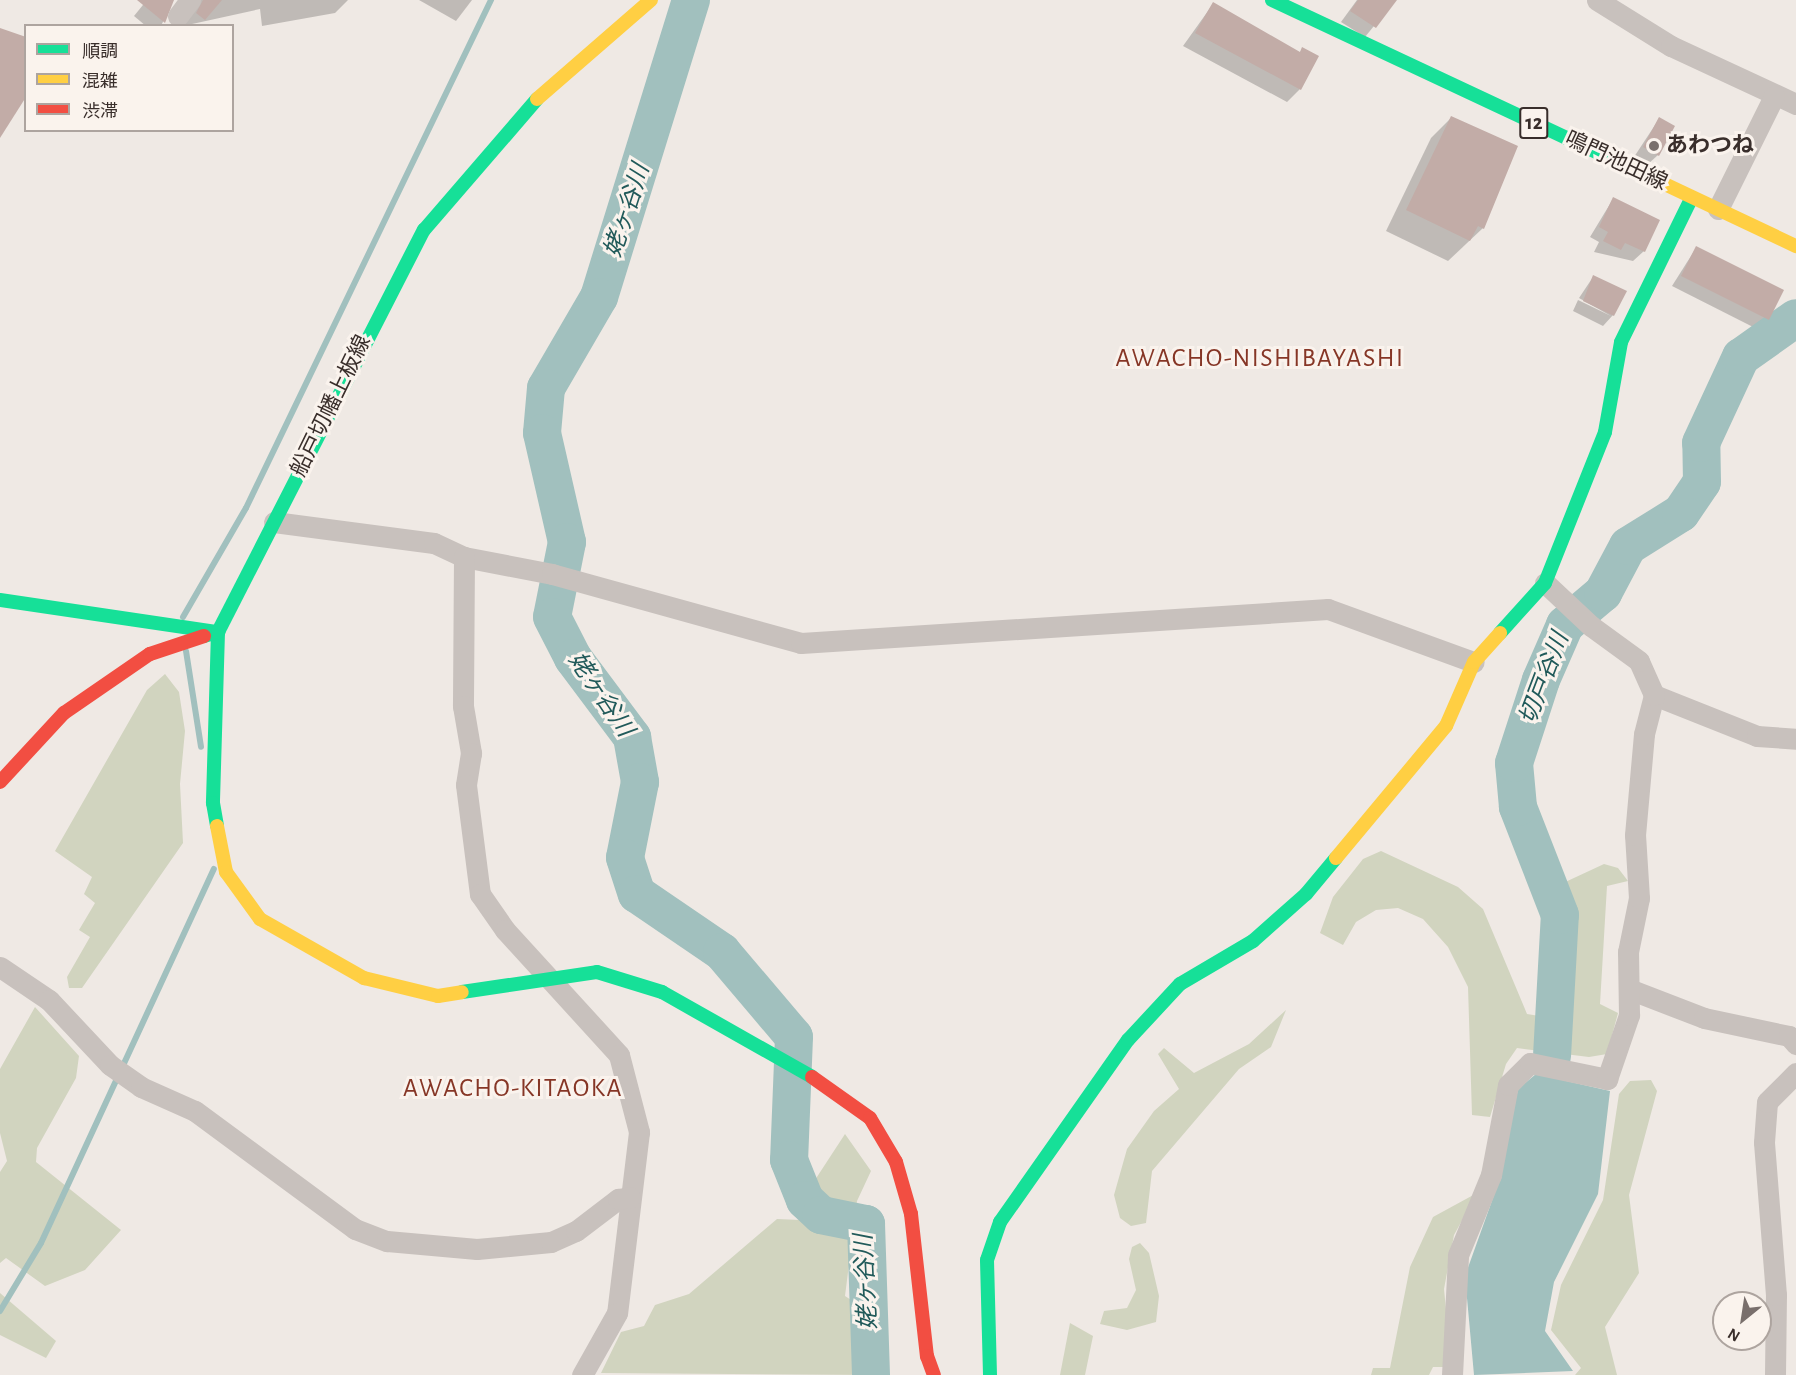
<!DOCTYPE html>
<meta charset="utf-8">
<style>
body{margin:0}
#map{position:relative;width:1796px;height:1375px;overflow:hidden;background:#efe9e4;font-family:"Alegreya Sans","Noto Sans JP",sans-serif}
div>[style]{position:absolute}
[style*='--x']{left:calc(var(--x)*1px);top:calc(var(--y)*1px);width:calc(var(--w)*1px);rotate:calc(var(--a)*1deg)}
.green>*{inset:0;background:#d1d4bf}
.water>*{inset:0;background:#a1c0be}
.shadow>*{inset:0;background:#0003}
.stream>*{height:6px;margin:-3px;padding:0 3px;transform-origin:3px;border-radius:3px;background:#a1c0be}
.river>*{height:38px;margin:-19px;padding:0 19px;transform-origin:19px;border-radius:19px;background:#a1c0be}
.building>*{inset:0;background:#c2aca7}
.street>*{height:21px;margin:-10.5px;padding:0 10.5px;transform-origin:10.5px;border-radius:10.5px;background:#c8c1bd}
.fast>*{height:14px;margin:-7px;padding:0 7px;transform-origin:7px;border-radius:7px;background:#16e098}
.slow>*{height:14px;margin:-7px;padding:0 7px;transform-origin:7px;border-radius:7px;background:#ffcf43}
.jam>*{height:14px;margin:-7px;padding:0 7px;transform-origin:7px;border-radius:7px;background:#f24e42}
.dots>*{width:16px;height:16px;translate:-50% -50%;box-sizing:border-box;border:3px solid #faf3ed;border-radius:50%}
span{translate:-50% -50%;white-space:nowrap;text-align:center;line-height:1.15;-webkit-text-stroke:6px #faf3ed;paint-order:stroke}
.shield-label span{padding:2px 4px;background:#faf3ed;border:2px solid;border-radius:4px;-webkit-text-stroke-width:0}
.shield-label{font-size:21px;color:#392e2b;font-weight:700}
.poi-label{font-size:22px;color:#392e2b;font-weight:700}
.left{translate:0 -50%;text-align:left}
.street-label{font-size:22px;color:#392e2b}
.water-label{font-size:24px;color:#215a5a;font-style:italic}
.quarter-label{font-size:26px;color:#863626;letter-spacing:1.5px}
.legend{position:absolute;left:24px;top:24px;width:210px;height:108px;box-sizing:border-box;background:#faf3ed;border:2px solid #ada49f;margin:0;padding:8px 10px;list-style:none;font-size:18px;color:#392e2b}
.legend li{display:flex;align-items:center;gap:12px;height:30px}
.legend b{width:30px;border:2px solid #ada49f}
.north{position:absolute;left:1712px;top:1291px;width:60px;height:60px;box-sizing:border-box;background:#faf3ed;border:2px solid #ada49f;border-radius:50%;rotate:210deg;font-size:16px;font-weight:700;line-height:24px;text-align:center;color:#392e2b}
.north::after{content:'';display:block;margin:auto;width:21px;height:27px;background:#796f6c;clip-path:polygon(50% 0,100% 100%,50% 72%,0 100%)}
</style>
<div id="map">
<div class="green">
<div style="clip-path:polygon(165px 674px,179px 692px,185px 731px,180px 784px,183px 843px,82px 988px,69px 988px,67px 977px,90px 937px,79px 930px,95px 903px,84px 894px,92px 877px,55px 851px,147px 690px)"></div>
<div style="clip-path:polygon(1381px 851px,1458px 887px,1483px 909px,1527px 1014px,1564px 1020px,1569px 920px,1561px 884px,1604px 864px,1618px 868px,1628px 881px,1607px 886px,1600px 1004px,1618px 1013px,1607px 1054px,1589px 1057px,1517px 1048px,1506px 1064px,1490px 1117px,1472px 1115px,1468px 987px,1448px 947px,1423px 919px,1398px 908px,1376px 910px,1356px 922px,1343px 945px,1320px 933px,1333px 897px,1363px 859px)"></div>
<div style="clip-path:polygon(35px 1007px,79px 1056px,76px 1078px,37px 1148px,36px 1162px,121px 1230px,85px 1270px,45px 1286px,6px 1258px,0 1263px,0 1172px,7px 1161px,0 1133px,0 1069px)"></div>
<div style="clip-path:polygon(1286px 1010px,1271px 1047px,1239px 1069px,1152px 1171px,1146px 1223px,1131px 1226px,1120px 1218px,1114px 1195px,1127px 1149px,1154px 1111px,1179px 1089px,1158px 1054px,1164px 1048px,1194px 1073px,1249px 1044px)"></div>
<div style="clip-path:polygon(1651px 1080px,1657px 1091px,1629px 1195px,1639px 1273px,1605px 1327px,1617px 1375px,1575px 1375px,1581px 1368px,1551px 1330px,1561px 1285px,1603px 1200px,1619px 1094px,1630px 1081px)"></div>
<div style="clip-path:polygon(845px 1134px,871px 1171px,857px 1201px,845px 1296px,862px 1307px,878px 1375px,601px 1373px,621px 1332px,644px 1326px,655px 1305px,689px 1294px,777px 1219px,800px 1220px,813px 1183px)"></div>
<div style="clip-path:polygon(1477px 1193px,1454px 1235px,1444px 1289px,1449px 1340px,1444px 1367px,1433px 1367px,1429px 1375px,1371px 1375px,1373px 1368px,1390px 1368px,1410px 1267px,1433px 1217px)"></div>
<div style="clip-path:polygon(1140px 1243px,1149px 1253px,1159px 1296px,1156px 1322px,1127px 1330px,1100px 1324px,1104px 1311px,1127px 1308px,1136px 1290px,1129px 1259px,1132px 1247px)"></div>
<div style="clip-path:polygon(0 1293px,56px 1341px,46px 1358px,0 1335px)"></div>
<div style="clip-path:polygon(1070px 1323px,1093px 1336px,1085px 1375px,1060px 1375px)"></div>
</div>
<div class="water">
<div style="clip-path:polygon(1536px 1074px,1610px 1091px,1598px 1194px,1554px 1282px,1545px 1331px,1573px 1371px,1474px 1375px,1465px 1276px,1498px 1184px,1518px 1089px)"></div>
</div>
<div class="shadow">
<div style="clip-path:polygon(147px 0,173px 0,161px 26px,146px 26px,134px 16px)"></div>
<div style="clip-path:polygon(197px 0,348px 0,335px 13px,262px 26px,260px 9px,183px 26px)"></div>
<div style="clip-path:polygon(419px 0,472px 0,456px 21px)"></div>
<div style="clip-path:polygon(1357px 0,1395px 0,1365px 37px,1341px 22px)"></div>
<div style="clip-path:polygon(1213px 4px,1299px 53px,1303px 49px,1300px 89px,1287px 102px,1183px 46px)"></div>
<div style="clip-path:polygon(1451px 118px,1483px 228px,1448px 261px,1386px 231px,1431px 138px)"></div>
<div style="clip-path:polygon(1659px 119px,1658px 155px,1647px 165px,1634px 157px)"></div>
<div style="clip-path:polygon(1613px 199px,1644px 251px,1633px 261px,1594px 252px,1599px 242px,1590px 237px)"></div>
<div style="clip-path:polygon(1696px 248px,1767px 319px,1757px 329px,1672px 286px)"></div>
<div style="clip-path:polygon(1593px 277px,1613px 315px,1603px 326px,1573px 311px,1578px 300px,1611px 316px,1579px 298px)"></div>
</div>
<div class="stream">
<div style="--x:183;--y:617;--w:126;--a:-60"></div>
<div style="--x:246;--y:508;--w:564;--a:-64.25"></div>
<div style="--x:186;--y:651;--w:97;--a:81.1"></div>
<div style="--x:0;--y:1311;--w:79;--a:-58.9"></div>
<div style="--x:41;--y:1243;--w:412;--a:-65.2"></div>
</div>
<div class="river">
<div style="--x:691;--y:0;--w:311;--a:107.2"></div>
<div style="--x:599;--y:297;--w:105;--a:120.2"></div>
<div style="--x:546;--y:388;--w:45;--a:95.1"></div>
<div style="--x:542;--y:433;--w:112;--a:77.1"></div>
<div style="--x:567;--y:542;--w:76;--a:101.3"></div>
<div style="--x:552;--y:617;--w:46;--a:62.9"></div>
<div style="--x:573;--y:658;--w:99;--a:53.2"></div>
<div style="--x:632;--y:737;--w:46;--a:79.9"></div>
<div style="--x:640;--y:782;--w:77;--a:101.2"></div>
<div style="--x:625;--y:858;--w:38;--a:72"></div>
<div style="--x:637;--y:894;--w:103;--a:34.3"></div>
<div style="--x:722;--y:952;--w:111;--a:49.7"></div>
<div style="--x:794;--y:1037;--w:123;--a:92.3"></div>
<div style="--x:789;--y:1160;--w:43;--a:68.2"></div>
<div style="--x:805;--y:1200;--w:22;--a:43"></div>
<div style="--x:821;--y:1215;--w:46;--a:11.3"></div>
<div style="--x:866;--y:1224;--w:151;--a:88.1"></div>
<div style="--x:1552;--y:1056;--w:141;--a:-86.8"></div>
<div style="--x:1560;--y:915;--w:116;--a:-111.3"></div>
<div style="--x:1518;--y:807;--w:44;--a:-95.2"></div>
<div style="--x:1514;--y:763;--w:87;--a:-72"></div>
<div style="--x:1541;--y:680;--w:60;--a:-66.4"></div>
<div style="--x:1565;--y:625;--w:50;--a:-40.1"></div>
<div style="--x:1603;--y:593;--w:53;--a:-62"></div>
<div style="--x:1628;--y:546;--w:62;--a:-31.9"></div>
<div style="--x:1681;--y:513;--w:37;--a:-56"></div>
<div style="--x:1702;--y:482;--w:39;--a:-91"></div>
<div style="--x:1701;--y:443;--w:95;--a:-65.1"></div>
<div style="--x:1741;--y:357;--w:67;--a:-35.3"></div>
</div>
<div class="building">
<div style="clip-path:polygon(137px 0,174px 0,165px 23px)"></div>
<div style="clip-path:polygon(203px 0,222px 0,205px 20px,196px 13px)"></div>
<div style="clip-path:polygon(1358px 0,1397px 0,1376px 28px,1350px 11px)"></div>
<div style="clip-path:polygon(1213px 2px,1300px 52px,1302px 47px,1319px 56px,1301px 90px,1195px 33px)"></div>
<div style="clip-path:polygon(0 28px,26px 37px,26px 97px,0 138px)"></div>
<div style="clip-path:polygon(1451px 116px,1518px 146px,1484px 229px,1478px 226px,1470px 241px,1406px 210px)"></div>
<div style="clip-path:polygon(1659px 117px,1675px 126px,1659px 156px,1643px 147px)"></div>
<div style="clip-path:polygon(1613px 197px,1660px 220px,1645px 252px,1625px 243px,1621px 250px,1603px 241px,1608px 232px,1599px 227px)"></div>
<div style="clip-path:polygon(1696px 246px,1784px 290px,1769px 320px,1681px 276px)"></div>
<div style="clip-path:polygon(1593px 275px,1627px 291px,1614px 316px,1583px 301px)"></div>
</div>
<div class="street">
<div style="--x:1597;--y:0;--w:87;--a:31.9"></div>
<div style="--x:1671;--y:46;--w:138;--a:24.9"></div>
<div style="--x:178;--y:16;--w:20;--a:-53"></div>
<div style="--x:1718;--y:209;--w:126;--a:-63.6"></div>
<div style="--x:274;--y:522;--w:161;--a:7.5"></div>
<div style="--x:434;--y:543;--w:33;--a:25"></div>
<div style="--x:464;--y:557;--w:90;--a:10.9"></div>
<div style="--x:552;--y:574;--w:258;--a:15.5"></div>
<div style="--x:801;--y:643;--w:528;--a:-3.69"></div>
<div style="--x:1328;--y:609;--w:155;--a:20"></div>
<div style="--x:464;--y:557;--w:149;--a:90.4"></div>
<div style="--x:463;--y:706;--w:48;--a:80.3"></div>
<div style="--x:471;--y:753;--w:32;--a:99"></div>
<div style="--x:466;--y:785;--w:110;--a:82.7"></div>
<div style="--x:480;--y:894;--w:44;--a:55.2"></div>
<div style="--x:505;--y:930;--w:169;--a:47.6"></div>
<div style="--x:619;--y:1055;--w:80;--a:75.4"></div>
<div style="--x:639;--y:1132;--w:182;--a:96.9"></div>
<div style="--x:617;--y:1313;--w:71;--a:119.4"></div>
<div style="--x:1654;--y:695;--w:111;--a:21.7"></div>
<div style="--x:1757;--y:736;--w:39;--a:4"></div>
<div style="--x:0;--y:967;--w:59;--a:34"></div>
<div style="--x:49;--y:1000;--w:89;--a:46.8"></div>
<div style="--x:110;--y:1065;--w:38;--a:35"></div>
<div style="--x:141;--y:1087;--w:59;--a:24"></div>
<div style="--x:195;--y:1111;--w:199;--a:36.4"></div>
<div style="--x:355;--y:1229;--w:34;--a:21"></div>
<div style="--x:387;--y:1241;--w:90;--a:5.1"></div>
<div style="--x:477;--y:1249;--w:74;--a:-5.4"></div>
<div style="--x:551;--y:1242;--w:27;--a:-24"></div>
<div style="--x:576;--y:1231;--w:53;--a:-37.3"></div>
<div style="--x:618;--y:1199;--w:12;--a:-9"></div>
<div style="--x:1629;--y:989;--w:80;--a:21.1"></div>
<div style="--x:1704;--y:1018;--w:87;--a:12"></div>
<div style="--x:1789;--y:1036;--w:11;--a:49"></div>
<div style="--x:1452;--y:1375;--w:120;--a:-87.1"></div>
<div style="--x:1458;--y:1255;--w:87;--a:-67.6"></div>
<div style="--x:1491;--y:1175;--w:92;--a:-79.3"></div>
<div style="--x:1508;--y:1085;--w:31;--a:-45"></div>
<div style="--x:1530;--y:1063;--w:79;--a:11.7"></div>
<div style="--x:1607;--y:1079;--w:68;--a:-71"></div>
<div style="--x:1629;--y:1015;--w:63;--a:-90.9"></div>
<div style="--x:1628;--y:952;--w:55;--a:-78.5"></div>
<div style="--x:1639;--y:898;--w:63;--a:-93.6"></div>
<div style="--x:1635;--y:835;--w:101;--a:-84.9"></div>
<div style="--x:1644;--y:734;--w:40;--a:-75.6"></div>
<div style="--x:1654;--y:695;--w:37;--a:-114"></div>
<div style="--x:1639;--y:661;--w:59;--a:-143.9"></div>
<div style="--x:1591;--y:626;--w:63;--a:-136.9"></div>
<div style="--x:1775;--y:1375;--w:80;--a:-89.3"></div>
<div style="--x:1776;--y:1295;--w:153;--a:-94.5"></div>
<div style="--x:1764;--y:1142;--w:40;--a:-85.7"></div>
<div style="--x:1767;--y:1102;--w:41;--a:-45"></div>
</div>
<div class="fast">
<div style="--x:1272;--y:0;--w:382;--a:25.1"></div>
<div style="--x:0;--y:600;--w:220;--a:8.4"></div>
<div style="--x:218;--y:632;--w:171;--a:91.7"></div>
<div style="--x:213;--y:803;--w:23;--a:80"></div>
<div style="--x:1500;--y:633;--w:67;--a:-48"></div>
<div style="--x:1545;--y:583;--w:162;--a:-68.3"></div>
<div style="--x:1605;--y:432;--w:91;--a:-79.9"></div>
<div style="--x:1621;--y:342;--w:161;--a:-63.9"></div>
<div style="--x:204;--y:636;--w:15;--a:-16"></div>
<div style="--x:218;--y:632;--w:452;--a:-62.9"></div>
<div style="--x:424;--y:230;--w:173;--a:-49.2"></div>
<div style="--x:462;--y:992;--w:136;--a:-8.4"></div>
<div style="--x:597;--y:972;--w:68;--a:17.1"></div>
<div style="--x:662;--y:992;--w:172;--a:29.5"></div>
<div style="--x:990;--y:1375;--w:115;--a:-91.5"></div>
<div style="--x:987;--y:1260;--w:40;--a:-71.1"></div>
<div style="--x:1000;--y:1222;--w:223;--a:-54.9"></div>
<div style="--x:1128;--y:1040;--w:76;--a:-47.1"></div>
<div style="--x:1180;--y:984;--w:85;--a:-30.5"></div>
<div style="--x:1253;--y:941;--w:71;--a:-41.6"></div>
<div style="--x:1306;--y:894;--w:47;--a:-50.2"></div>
</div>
<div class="slow">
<div style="--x:537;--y:99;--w:151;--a:-41"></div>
<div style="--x:1618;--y:162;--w:197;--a:25.3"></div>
<div style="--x:217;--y:826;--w:47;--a:78.9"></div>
<div style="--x:226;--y:872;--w:58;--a:54.1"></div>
<div style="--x:260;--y:919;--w:120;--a:29.6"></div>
<div style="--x:364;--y:978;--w:76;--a:13.7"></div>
<div style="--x:438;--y:996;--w:24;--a:-9"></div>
<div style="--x:1336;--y:858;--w:172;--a:-50.2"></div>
<div style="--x:1446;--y:726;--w:70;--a:-66.4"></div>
<div style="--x:1474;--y:662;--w:39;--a:-48"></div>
</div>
<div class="jam">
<div style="--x:0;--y:782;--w:94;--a:-47.2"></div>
<div style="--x:64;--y:713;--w:104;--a:-34.5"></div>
<div style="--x:150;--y:654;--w:57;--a:-18.4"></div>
<div style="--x:812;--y:1077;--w:71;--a:35.3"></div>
<div style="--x:870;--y:1118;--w:51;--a:59.4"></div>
<div style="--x:896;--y:1162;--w:54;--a:73.9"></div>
<div style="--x:911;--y:1214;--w:143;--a:83.6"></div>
<div style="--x:927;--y:1356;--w:20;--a:70"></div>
</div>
<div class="dots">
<div style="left:1654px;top:146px;background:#796f6c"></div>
</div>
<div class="shield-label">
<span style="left:1534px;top:123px">12</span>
</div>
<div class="poi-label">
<span class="left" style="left:1666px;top:146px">あわつね</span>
</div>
<div class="street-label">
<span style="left:1616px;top:161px;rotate:25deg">鳴門池田線</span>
<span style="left:331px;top:406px;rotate:-64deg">船戸切幡上板線</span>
</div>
<div class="water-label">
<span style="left:628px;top:211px;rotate:-72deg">姥ヶ谷川</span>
<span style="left:1545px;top:679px;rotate:-69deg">切戸谷川</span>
<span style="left:600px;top:695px;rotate:56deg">姥ヶ谷川</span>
<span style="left:867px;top:1282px;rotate:-93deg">姥ヶ谷川</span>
</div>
<div class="quarter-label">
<span style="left:1260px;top:359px">AWACHO-NISHIBAYASHI</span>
<span style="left:513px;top:1089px">AWACHO-KITAOKA</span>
</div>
<ul class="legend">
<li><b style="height:8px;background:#16e098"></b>順調</li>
<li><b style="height:8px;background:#ffcf43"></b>混雑</li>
<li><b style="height:8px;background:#f24e42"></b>渋滞</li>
</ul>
<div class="north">N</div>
</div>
